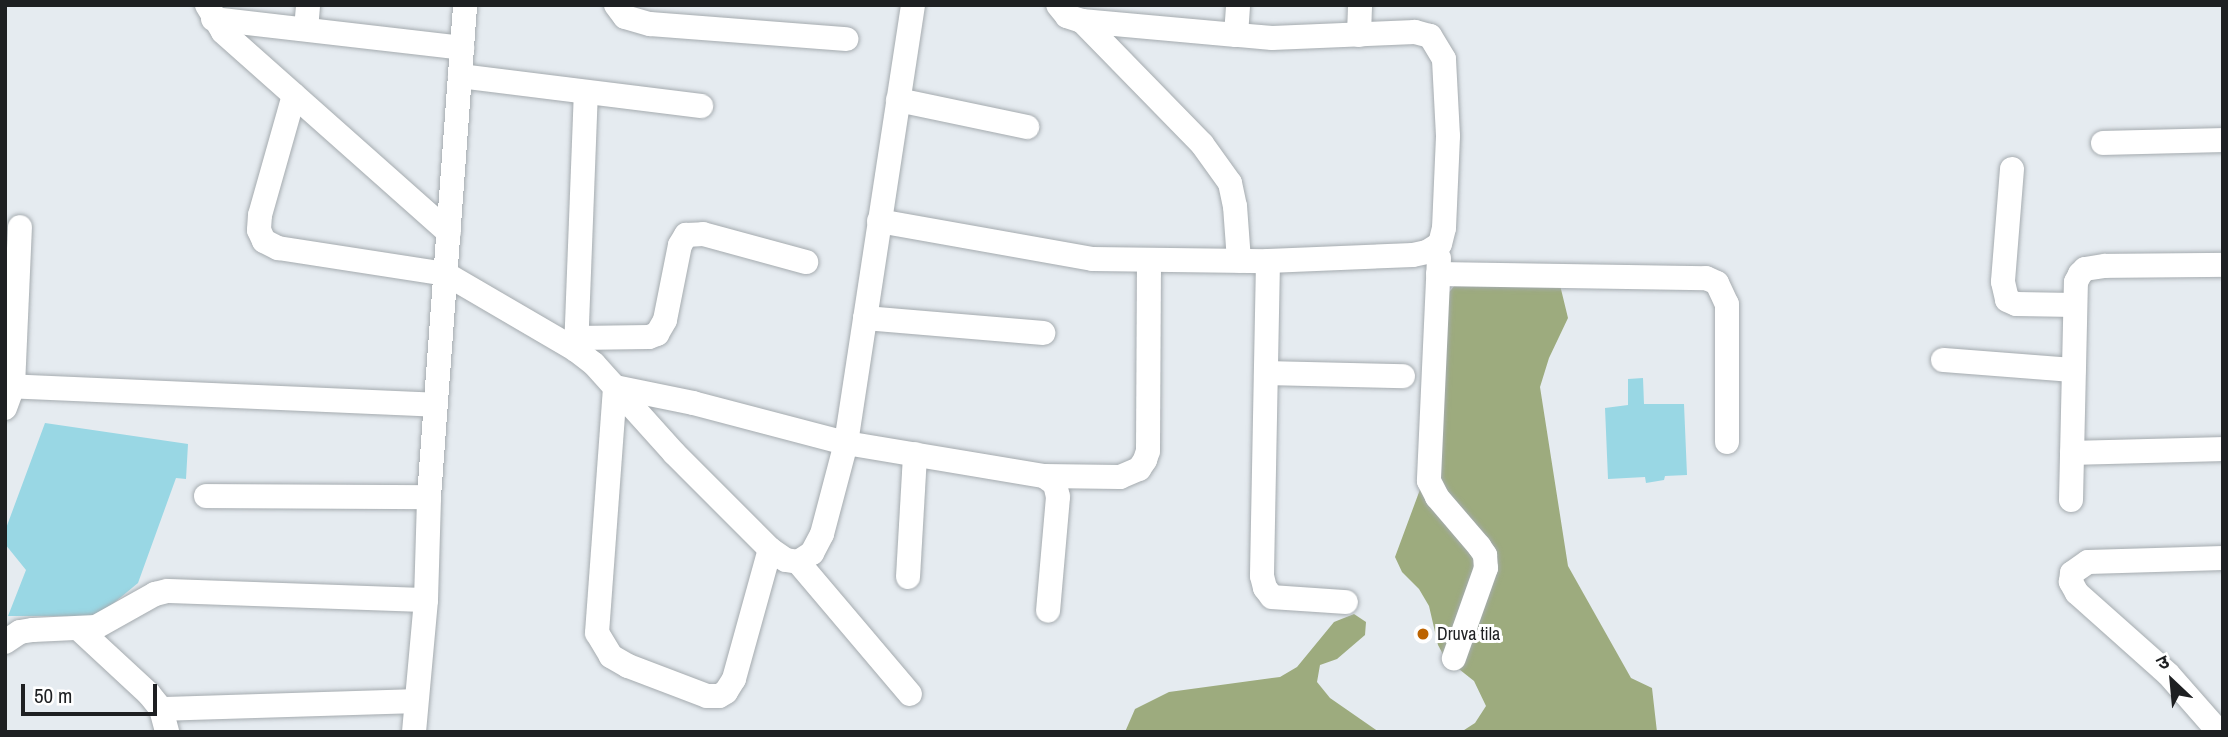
<!DOCTYPE html>
<meta charset="utf-8">
<style>
body{margin:0}
#map{position:relative;width:2228px;height:737px;overflow:hidden;background:#e5ebf0;font-family:"Archivo Narrow","Noto Sans Devanagari",sans-serif}
div>[style]{position:absolute}
[style*='--x']{left:calc(var(--x)*1px);top:calc(var(--y)*1px);width:calc(var(--w)*1px);rotate:calc(var(--a)*1deg)}
.forest>*{inset:0;background:#9dab7e}
.water>*{inset:0;background:#99d7e4}
.roads{filter:drop-shadow(0 0 2px #a5abaf) drop-shadow(0 0 2px #a5abaf)}
.minor>*{height:24px;margin:-12px;padding:0 12px;transform-origin:12px;border-radius:12px;background:#fff}
.dots>*{width:19px;height:19px;translate:-50% -50%;box-sizing:border-box;border:4px solid #fff;border-radius:50%}
span{translate:-50% -50%;white-space:nowrap;text-align:center;line-height:1.15;-webkit-text-stroke:6px #fff;paint-order:stroke}
.poi-label{font-size:18px;color:#1e2022}
.left{translate:0 -50%;text-align:left}
.frame{position:absolute;inset:0;border:7px solid #1e2022;pointer-events:none}
.north{position:absolute;left:2137px;top:646px;width:70px;height:70px;-webkit-text-stroke:5px #fff;paint-order:stroke;rotate:334deg;font-size:19px;font-weight:700;line-height:28px;text-align:center;color:#1e2022}
.north::after{content:'';display:block;margin:auto;width:24px;height:32px;background:#1e2022;clip-path:polygon(50% 0,100% 100%,50% 72%,0 100%)}
.scale{position:absolute;left:21px;top:684px;width:136px;height:32px;box-sizing:border-box;border:4px solid #1e2022;border-top:0;padding-left:9px;font-size:21px;line-height:24px;white-space:nowrap;color:#1e2022;-webkit-text-stroke:5px #fff;paint-order:stroke}
</style>
<div id="map">
<div class="forest">
<div style="clip-path:polygon(1459px 280px,1560px 285px,1568px 318px,1549px 358px,1540px 387px,1568px 566px,1631px 678px,1652px 688px,1657px 732px,1461px 732px,1475px 723px,1486px 706px,1474px 681px,1445px 658px,1438px 645px,1429px 606px,1419px 589px,1402px 572px,1395px 557px,1425px 476px,1446px 296px)"></div>
<div style="clip-path:polygon(1354px 614px,1366px 622px,1365px 635px,1337px 659px,1320px 665px,1317px 682px,1330px 698px,1379px 732px,1125px 732px,1135px 709px,1169px 692px,1280px 677px,1297px 667px,1334px 622px)"></div>
</div>
<div class="water">
<div style="clip-path:polygon(1643px 378px,1644px 404px,1684px 404px,1687px 475px,1665px 476px,1664px 480px,1646px 483px,1645px 477px,1608px 479px,1605px 408px,1628px 405px,1628px 379px)"></div>
<div style="clip-path:polygon(45px 423px,188px 444px,186px 479px,176px 478px,138px 583px,98px 616px,8px 616px,26px 570px,5px 544px,5px 531px)"></div>
</div>
<div class="roads">
<div class="minor">
<div style="--x:207;--y:5;--w:31;--a:59"></div>
<div style="--x:223;--y:32;--w:302;--a:41.6"></div>
<div style="--x:616;--y:5;--w:15;--a:53"></div>
<div style="--x:625;--y:17;--w:26;--a:16"></div>
<div style="--x:650;--y:24;--w:197;--a:4.4"></div>
<div style="--x:213;--y:19;--w:251;--a:6.6"></div>
<div style="--x:1082;--y:21;--w:172;--a:45.7"></div>
<div style="--x:1202;--y:144;--w:48;--a:54.3"></div>
<div style="--x:1230;--y:183;--w:24;--a:78"></div>
<div style="--x:1235;--y:206;--w:55;--a:85.8"></div>
<div style="--x:306;--y:29;--w:24;--a:-85"></div>
<div style="--x:1236;--y:35;--w:30;--a:-86"></div>
<div style="--x:1359;--y:35;--w:30;--a:-88"></div>
<div style="--x:460;--y:76;--w:243;--a:7.1"></div>
<div style="--x:294;--y:95;--w:125;--a:105.8"></div>
<div style="--x:260;--y:215;--w:15;--a:94"></div>
<div style="--x:259;--y:230;--w:12;--a:66"></div>
<div style="--x:264;--y:241;--w:16;--a:27"></div>
<div style="--x:278;--y:248;--w:170;--a:8.8"></div>
<div style="--x:446;--y:274;--w:151;--a:30.3"></div>
<div style="--x:576;--y:350;--w:23;--a:38"></div>
<div style="--x:594;--y:364;--w:120;--a:48"></div>
<div style="--x:674;--y:453;--w:136;--a:45"></div>
<div style="--x:770;--y:549;--w:19;--a:35"></div>
<div style="--x:786;--y:560;--w:12;--a:9"></div>
<div style="--x:798;--y:562;--w:17;--a:-33"></div>
<div style="--x:812;--y:553;--w:21;--a:-62"></div>
<div style="--x:822;--y:534;--w:94;--a:-75.2"></div>
<div style="--x:846;--y:443;--w:443;--a:-81.3"></div>
<div style="--x:898;--y:100;--w:132;--a:11.8"></div>
<div style="--x:2103;--y:143;--w:120;--a:-1.4"></div>
<div style="--x:2012;--y:169;--w:113;--a:94.6"></div>
<div style="--x:2003;--y:282;--w:18;--a:77"></div>
<div style="--x:2007;--y:300;--w:10;--a:24"></div>
<div style="--x:2016;--y:304;--w:59;--a:1"></div>
<div style="--x:879;--y:221;--w:217;--a:10.1"></div>
<div style="--x:1093;--y:259;--w:175;--a:0.7"></div>
<div style="--x:1268;--y:261;--w:145;--a:-2.4"></div>
<div style="--x:1413;--y:255;--w:14;--a:-12"></div>
<div style="--x:1427;--y:252;--w:15;--a:-32"></div>
<div style="--x:1440;--y:244;--w:16;--a:-76"></div>
<div style="--x:1444;--y:228;--w:92;--a:-87.5"></div>
<div style="--x:1448;--y:136;--w:77;--a:-93"></div>
<div style="--x:1444;--y:59;--w:27;--a:-121"></div>
<div style="--x:1430;--y:36;--w:16;--a:-165"></div>
<div style="--x:1415;--y:32;--w:143;--a:177.6"></div>
<div style="--x:1272;--y:38;--w:36;--a:-175"></div>
<div style="--x:1236;--y:35;--w:155;--a:-174.8"></div>
<div style="--x:1082;--y:21;--w:16;--a:-162"></div>
<div style="--x:1067;--y:16;--w:14;--a:-129"></div>
<div style="--x:1439;--y:258;--w:223;--a:92.6"></div>
<div style="--x:1429;--y:481;--w:18;--a:63"></div>
<div style="--x:1437;--y:497;--w:65;--a:49.4"></div>
<div style="--x:1479;--y:546;--w:11;--a:56"></div>
<div style="--x:1485;--y:555;--w:13;--a:86"></div>
<div style="--x:1486;--y:568;--w:96;--a:109.6"></div>
<div style="--x:1268;--y:261;--w:315;--a:91.1"></div>
<div style="--x:1262;--y:576;--w:12;--a:76"></div>
<div style="--x:1265;--y:588;--w:11;--a:52"></div>
<div style="--x:1272;--y:597;--w:74;--a:3.9"></div>
<div style="--x:1438;--y:274;--w:268;--a:0.9"></div>
<div style="--x:1706;--y:278;--w:12;--a:24"></div>
<div style="--x:1717;--y:283;--w:23;--a:65"></div>
<div style="--x:1727;--y:304;--w:138;--a:90"></div>
<div style="--x:865;--y:318;--w:179;--a:4.8"></div>
<div style="--x:576;--y:338;--w:73;--a:-0.8"></div>
<div style="--x:649;--y:337;--w:9;--a:-21"></div>
<div style="--x:657;--y:334;--w:16;--a:-60"></div>
<div style="--x:665;--y:320;--w:76;--a:-78.7"></div>
<div style="--x:680;--y:245;--w:12;--a:-59"></div>
<div style="--x:686;--y:235;--w:17;--a:-3"></div>
<div style="--x:703;--y:234;--w:107;--a:15.2"></div>
<div style="--x:576;--y:350;--w:258;--a:-87.8"></div>
<div style="--x:1943;--y:360;--w:131;--a:4.4"></div>
<div style="--x:1266;--y:373;--w:137;--a:1.3"></div>
<div style="--x:5;--y:386;--w:431;--a:2.5"></div>
<div style="--x:5;--y:408;--w:23;--a:-70"></div>
<div style="--x:13;--y:386;--w:159;--a:-87.5"></div>
<div style="--x:2072;--y:453;--w:151;--a:-1.5"></div>
<div style="--x:1044;--y:476;--w:76;--a:0.8"></div>
<div style="--x:1120;--y:477;--w:21;--a:-23"></div>
<div style="--x:1139;--y:469;--w:11;--a:-56"></div>
<div style="--x:1145;--y:460;--w:9;--a:-72"></div>
<div style="--x:1148;--y:451;--w:190;--a:-89.7"></div>
<div style="--x:206;--y:496;--w:223;--a:0.3"></div>
<div style="--x:2071;--y:500;--w:218;--a:-88.7"></div>
<div style="--x:2076;--y:282;--w:9;--a:-63"></div>
<div style="--x:2080;--y:274;--w:7;--a:-45"></div>
<div style="--x:2085;--y:269;--w:20;--a:-9"></div>
<div style="--x:2105;--y:266;--w:118;--a:-0.5"></div>
<div style="--x:770;--y:549;--w:135;--a:105.5"></div>
<div style="--x:734;--y:679;--w:15;--a:122"></div>
<div style="--x:726;--y:692;--w:8;--a:150"></div>
<div style="--x:719;--y:696;--w:12;--a:180"></div>
<div style="--x:707;--y:696;--w:85;--a:-159.2"></div>
<div style="--x:628;--y:666;--w:20;--a:-150"></div>
<div style="--x:611;--y:656;--w:27;--a:-121"></div>
<div style="--x:597;--y:633;--w:247;--a:-85.8"></div>
<div style="--x:615;--y:387;--w:80;--a:11.6"></div>
<div style="--x:693;--y:403;--w:158;--a:14.7"></div>
<div style="--x:846;--y:443;--w:201;--a:9.5"></div>
<div style="--x:1044;--y:476;--w:14;--a:36"></div>
<div style="--x:1055;--y:484;--w:13;--a:77"></div>
<div style="--x:1058;--y:497;--w:114;--a:95"></div>
<div style="--x:798;--y:562;--w:173;--a:49.7"></div>
<div style="--x:908;--y:577;--w:123;--a:-86.7"></div>
<div style="--x:80;--y:630;--w:94;--a:42.8"></div>
<div style="--x:149;--y:694;--w:19;--a:51"></div>
<div style="--x:161;--y:709;--w:24;--a:75"></div>
<div style="--x:5;--y:642;--w:18;--a:-34"></div>
<div style="--x:20;--y:632;--w:13;--a:-9"></div>
<div style="--x:33;--y:630;--w:63;--a:-2.7"></div>
<div style="--x:96;--y:627;--w:68;--a:-29.2"></div>
<div style="--x:155;--y:594;--w:12;--a:-14"></div>
<div style="--x:167;--y:591;--w:259;--a:2"></div>
<div style="--x:161;--y:709;--w:254;--a:-1.8"></div>
<div style="--x:414;--y:732;--w:133;--a:-84.8"></div>
<div style="--x:426;--y:600;--w:103;--a:-88.3"></div>
<div style="--x:429;--y:497;--w:493;--a:-85.8"></div>
<div style="--x:2219;--y:732;--w:77;--a:-131.3"></div>
<div style="--x:2168;--y:674;--w:122;--a:-138.3"></div>
<div style="--x:2077;--y:593;--w:13;--a:-119"></div>
<div style="--x:2071;--y:582;--w:9;--a:-84"></div>
<div style="--x:2072;--y:573;--w:19;--a:-35"></div>
<div style="--x:2088;--y:562;--w:135;--a:-1.7"></div>
</div>
</div>
<div class="dots">
<div style="left:1423px;top:634px;background:#bc6300"></div>
</div>
<div class="poi-label">
<span class="left" style="left:1437px;top:634px">Druva tila</span>
</div>
<div class="frame"></div>
<div class="north">उ</div>
<div class="scale">50 m</div>
</div>
